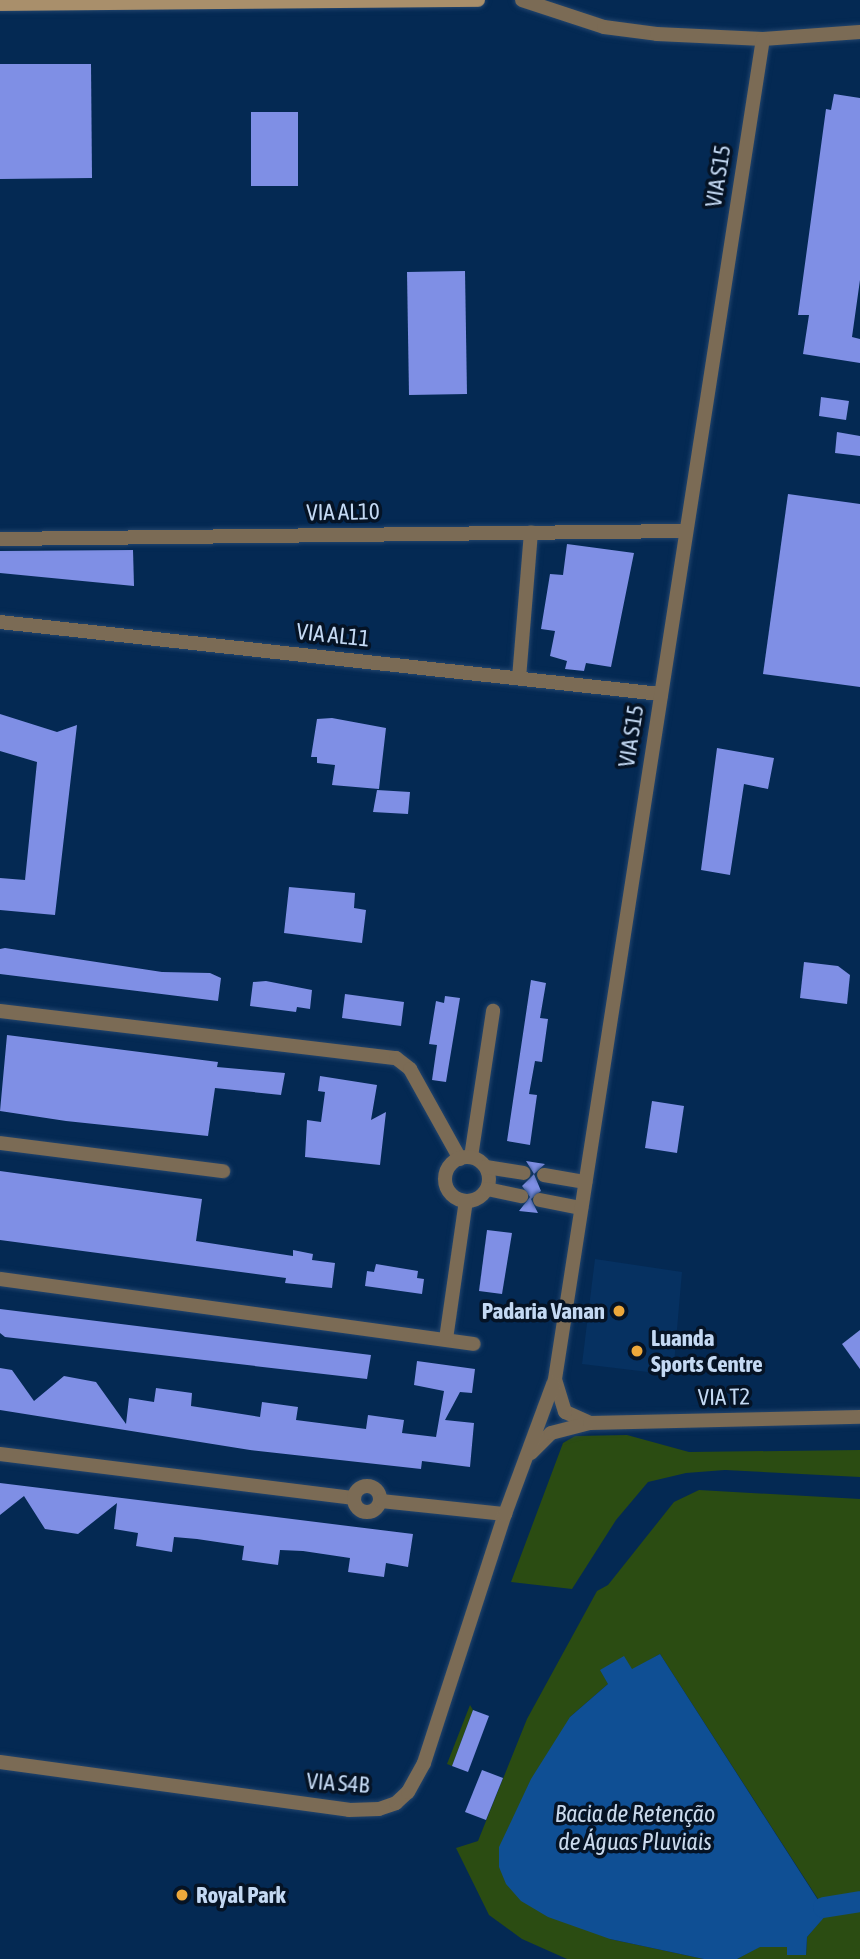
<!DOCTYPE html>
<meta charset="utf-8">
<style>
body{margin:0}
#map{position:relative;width:860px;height:1959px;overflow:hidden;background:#042953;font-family:"Asap Condensed",sans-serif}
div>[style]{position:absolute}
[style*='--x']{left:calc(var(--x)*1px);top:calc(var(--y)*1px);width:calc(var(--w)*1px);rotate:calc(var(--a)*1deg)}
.built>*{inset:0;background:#063161}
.green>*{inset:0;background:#2b4c12}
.water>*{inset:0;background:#0f4f94}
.canal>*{height:21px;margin:-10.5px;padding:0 10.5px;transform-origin:10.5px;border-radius:10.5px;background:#0f4f94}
.building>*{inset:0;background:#7f8fe5}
.roads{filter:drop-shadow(0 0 2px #23456d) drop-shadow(0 0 2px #23456d)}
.minor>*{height:14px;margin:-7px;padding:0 7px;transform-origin:7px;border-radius:7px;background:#7b6b55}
.minor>.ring{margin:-7px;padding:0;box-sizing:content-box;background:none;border:14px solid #7b6b55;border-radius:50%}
.tertiary>*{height:14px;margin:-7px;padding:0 7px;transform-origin:7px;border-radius:7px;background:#7b6b55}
.secondary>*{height:14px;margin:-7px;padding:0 7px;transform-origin:7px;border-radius:7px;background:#a98f6b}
.dots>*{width:19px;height:19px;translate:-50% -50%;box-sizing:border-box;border:4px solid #051325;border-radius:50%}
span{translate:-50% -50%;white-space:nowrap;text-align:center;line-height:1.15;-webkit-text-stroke:7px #051325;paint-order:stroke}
.street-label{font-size:23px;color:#c4d9f3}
.poi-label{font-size:23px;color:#c4d9f3;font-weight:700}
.right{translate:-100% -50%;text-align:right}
.left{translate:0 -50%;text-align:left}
.water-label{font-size:24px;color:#cadaed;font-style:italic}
</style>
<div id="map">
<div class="built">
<div style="clip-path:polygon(595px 1259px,682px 1272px,673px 1375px,582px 1364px)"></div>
</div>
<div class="green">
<div style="clip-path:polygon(627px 1435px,689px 1452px,860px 1450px,860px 1477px,725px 1470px,686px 1473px,648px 1482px,616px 1520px,572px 1589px,511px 1582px,563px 1443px,575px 1436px)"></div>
<div style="clip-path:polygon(699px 1490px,860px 1499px,860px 1959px,737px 1959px,759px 1947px,788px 1947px,806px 1955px,807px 1937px,827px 1913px,660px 1654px,608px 1684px,570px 1717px,610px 1939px,704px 1959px,567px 1959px,522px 1939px,489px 1915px,456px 1848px,478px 1841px,527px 1719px,597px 1591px,608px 1585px,674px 1502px)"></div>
<div style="clip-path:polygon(470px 1705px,473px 1710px,452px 1766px,447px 1764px)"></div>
</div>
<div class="water">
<div style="clip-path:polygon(660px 1654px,827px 1914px,807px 1937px,806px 1955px,787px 1955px,787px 1947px,760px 1947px,737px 1959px,704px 1959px,610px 1939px,548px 1917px,521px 1901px,506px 1884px,499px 1867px,499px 1847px,531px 1779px,570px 1717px,608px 1684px,600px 1670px,624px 1656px,632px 1669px)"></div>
</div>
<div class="canal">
<div style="--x:823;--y:1907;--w:37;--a:-9"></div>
</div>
<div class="building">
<div style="clip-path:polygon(0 64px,91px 64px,92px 178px,0 179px)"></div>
<div style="clip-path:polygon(834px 94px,860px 98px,860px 280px,852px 337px,860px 339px,860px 363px,803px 354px,809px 315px,798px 315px,826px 109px,831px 110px)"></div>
<div style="clip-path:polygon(251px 112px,298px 112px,298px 186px,251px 186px)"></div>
<div style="clip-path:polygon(465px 271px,467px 394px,409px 395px,407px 272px)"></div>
<div style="clip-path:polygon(821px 397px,849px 401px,846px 420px,819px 416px)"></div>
<div style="clip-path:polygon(837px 432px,860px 436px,860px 456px,835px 453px)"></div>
<div style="clip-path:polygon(788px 494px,860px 504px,860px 687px,763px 674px)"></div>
<div style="clip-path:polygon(567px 544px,634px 553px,611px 667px,586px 663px,584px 671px,565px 669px,567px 661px,550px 656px,555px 631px,541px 629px,550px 574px,563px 575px)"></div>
<div style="clip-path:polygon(133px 550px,134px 586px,0 573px,0 551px)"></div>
<div style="clip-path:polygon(0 714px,57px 732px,77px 725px,55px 915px,0 910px,0 878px,25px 880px,37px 762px,0 751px)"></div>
<div style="clip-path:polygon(332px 718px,386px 728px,379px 789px,332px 785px,335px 765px,317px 763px,317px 757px,311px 757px,317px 719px)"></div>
<div style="clip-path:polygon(717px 748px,774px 758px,768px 789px,744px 784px,730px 875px,701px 870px)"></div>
<div style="clip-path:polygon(377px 790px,410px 792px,408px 814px,373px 812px)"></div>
<div style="clip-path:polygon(289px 887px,355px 893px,354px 908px,366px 910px,362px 943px,284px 933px)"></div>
<div style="clip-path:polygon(5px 948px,162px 972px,210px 973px,221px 978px,218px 1001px,0 974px,0 949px)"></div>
<div style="clip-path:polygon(804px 962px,838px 966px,850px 975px,847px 1004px,800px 998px)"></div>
<div style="clip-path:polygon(531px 980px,546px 983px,540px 1018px,548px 1019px,542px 1062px,535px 1061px,529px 1094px,537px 1095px,530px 1145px,507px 1141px)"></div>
<div style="clip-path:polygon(266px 981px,312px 990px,310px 1009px,297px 1007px,296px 1012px,250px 1006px,253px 982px)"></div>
<div style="clip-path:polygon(345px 994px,404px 1002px,401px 1026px,342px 1018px)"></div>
<div style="clip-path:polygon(445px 996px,460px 998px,446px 1082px,432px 1080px,437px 1045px,429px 1044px,436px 1001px,444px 1003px)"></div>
<div style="clip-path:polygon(7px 1035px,218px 1062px,217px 1067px,285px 1073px,281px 1095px,215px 1088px,208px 1136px,66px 1121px,0 1111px)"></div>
<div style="clip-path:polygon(320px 1076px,377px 1085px,371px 1120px,386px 1112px,380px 1165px,305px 1157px,307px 1120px,321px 1122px,325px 1092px,318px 1091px)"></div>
<div style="clip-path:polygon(652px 1101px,684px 1106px,677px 1153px,645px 1148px)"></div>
<div style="clip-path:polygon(526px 1161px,545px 1164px,534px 1174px,541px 1191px,531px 1199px,538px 1213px,519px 1211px,530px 1197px,522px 1186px,534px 1174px)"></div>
<div style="clip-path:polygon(0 1171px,202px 1199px,196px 1241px,293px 1256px,293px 1250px,313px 1254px,312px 1260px,335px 1263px,332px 1288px,285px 1283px,286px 1278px,0 1240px)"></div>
<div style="clip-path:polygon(487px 1230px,512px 1233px,502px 1294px,479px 1291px)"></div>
<div style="clip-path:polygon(376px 1264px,418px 1271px,417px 1278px,424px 1279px,422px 1294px,365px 1286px,367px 1271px,374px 1272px)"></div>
<div style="clip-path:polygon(0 1309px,371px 1355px,367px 1379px,5px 1337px,0 1333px)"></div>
<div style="clip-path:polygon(860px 1330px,860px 1369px,842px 1344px)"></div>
<div style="clip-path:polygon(417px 1361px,475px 1369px,472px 1393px,460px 1392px,445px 1420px,474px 1423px,470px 1467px,422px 1461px,421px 1469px,250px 1450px,0 1410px,0 1368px,12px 1370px,34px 1401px,64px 1376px,96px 1382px,126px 1424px,129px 1398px,154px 1402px,156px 1388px,192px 1393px,191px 1406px,260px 1417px,262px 1402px,298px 1407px,296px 1420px,366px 1429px,368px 1415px,404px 1420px,402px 1433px,436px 1437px,444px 1391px,414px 1385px)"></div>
<div style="clip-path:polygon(0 1483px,413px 1534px,408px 1567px,386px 1563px,384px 1577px,348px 1572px,350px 1558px,303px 1551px,280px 1550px,278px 1565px,242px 1560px,244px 1546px,197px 1539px,174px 1537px,172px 1552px,136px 1546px,138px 1533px,114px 1529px,117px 1503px,78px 1534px,45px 1529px,24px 1496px,0 1515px)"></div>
<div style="clip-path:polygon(473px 1710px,489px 1716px,468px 1772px,452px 1766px)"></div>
<div style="clip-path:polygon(482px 1770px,503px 1778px,486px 1820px,465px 1812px)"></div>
</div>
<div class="roads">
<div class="minor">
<div style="--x:519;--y:678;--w:146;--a:-85.3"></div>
<div style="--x:0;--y:1011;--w:399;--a:6.8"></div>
<div style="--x:396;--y:1058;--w:18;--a:38"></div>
<div style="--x:410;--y:1069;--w:103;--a:60.9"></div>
<div style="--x:0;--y:1143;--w:225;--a:7.2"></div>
<div style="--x:471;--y:1157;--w:148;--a:-81.4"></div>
<div class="ring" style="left:445px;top:1157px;width:30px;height:30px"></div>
<div style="--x:486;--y:1167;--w:38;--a:9"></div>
<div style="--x:544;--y:1175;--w:42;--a:9.7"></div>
<div style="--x:487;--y:1189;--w:35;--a:12"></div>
<div style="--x:540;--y:1200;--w:42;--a:11"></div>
<div style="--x:0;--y:1279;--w:478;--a:7.8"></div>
<div style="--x:446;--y:1339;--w:139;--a:-81.8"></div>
<div style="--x:0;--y:1454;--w:357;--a:7.1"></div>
<div class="ring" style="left:354px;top:1486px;width:12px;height:12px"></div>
<div style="--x:381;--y:1501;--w:125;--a:6"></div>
</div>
<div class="tertiary">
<div style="--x:522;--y:0;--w:86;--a:18.2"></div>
<div style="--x:604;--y:27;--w:53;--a:7.5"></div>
<div style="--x:657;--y:34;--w:106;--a:2.7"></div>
<div style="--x:763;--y:39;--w:97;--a:-4.1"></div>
<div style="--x:0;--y:539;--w:686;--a:-0.67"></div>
<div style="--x:0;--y:622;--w:665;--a:6.22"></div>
<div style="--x:590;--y:1423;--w:27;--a:-156"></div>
<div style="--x:565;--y:1412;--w:34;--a:-107"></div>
<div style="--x:555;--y:1379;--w:1356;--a:-81.18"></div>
<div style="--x:531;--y:1453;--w:28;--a:-45"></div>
<div style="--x:551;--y:1433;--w:40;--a:-14.4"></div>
<div style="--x:590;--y:1423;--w:270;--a:-1.3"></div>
<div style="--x:0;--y:1762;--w:352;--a:7.8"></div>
<div style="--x:349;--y:1810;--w:30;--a:-2"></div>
<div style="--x:379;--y:1809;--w:18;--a:-19"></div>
<div style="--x:396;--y:1803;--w:16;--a:-43"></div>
<div style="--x:408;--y:1792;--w:33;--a:-61"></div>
<div style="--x:424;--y:1763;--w:262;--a:-72"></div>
<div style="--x:505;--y:1514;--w:139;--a:-69.7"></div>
</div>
<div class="secondary">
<div style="--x:0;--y:4;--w:478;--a:-0.5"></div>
</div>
</div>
<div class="dots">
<div style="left:619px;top:1311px;background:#eda83b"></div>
<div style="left:637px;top:1351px;background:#eda83b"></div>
<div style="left:182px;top:1895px;background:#eda83b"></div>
</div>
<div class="street-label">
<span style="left:718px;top:176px;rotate:-81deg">VIA S15</span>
<span style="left:343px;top:512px;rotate:-1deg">VIA AL10</span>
<span style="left:333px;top:635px;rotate:6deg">VIA AL11</span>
<span style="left:631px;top:736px;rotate:-81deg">VIA S15</span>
<span style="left:724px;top:1397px;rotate:-1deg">VIA T2</span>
<span style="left:338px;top:1783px;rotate:4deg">VIA S4B</span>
</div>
<div class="poi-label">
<span class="right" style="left:605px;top:1311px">Padaria Vanan</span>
<span class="left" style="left:651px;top:1351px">Luanda<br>Sports Centre</span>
<span class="left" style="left:196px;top:1895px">Royal Park</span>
</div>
<div class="water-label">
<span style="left:635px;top:1828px">Bacia de Retenção<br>de Águas Pluviais</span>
</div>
</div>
